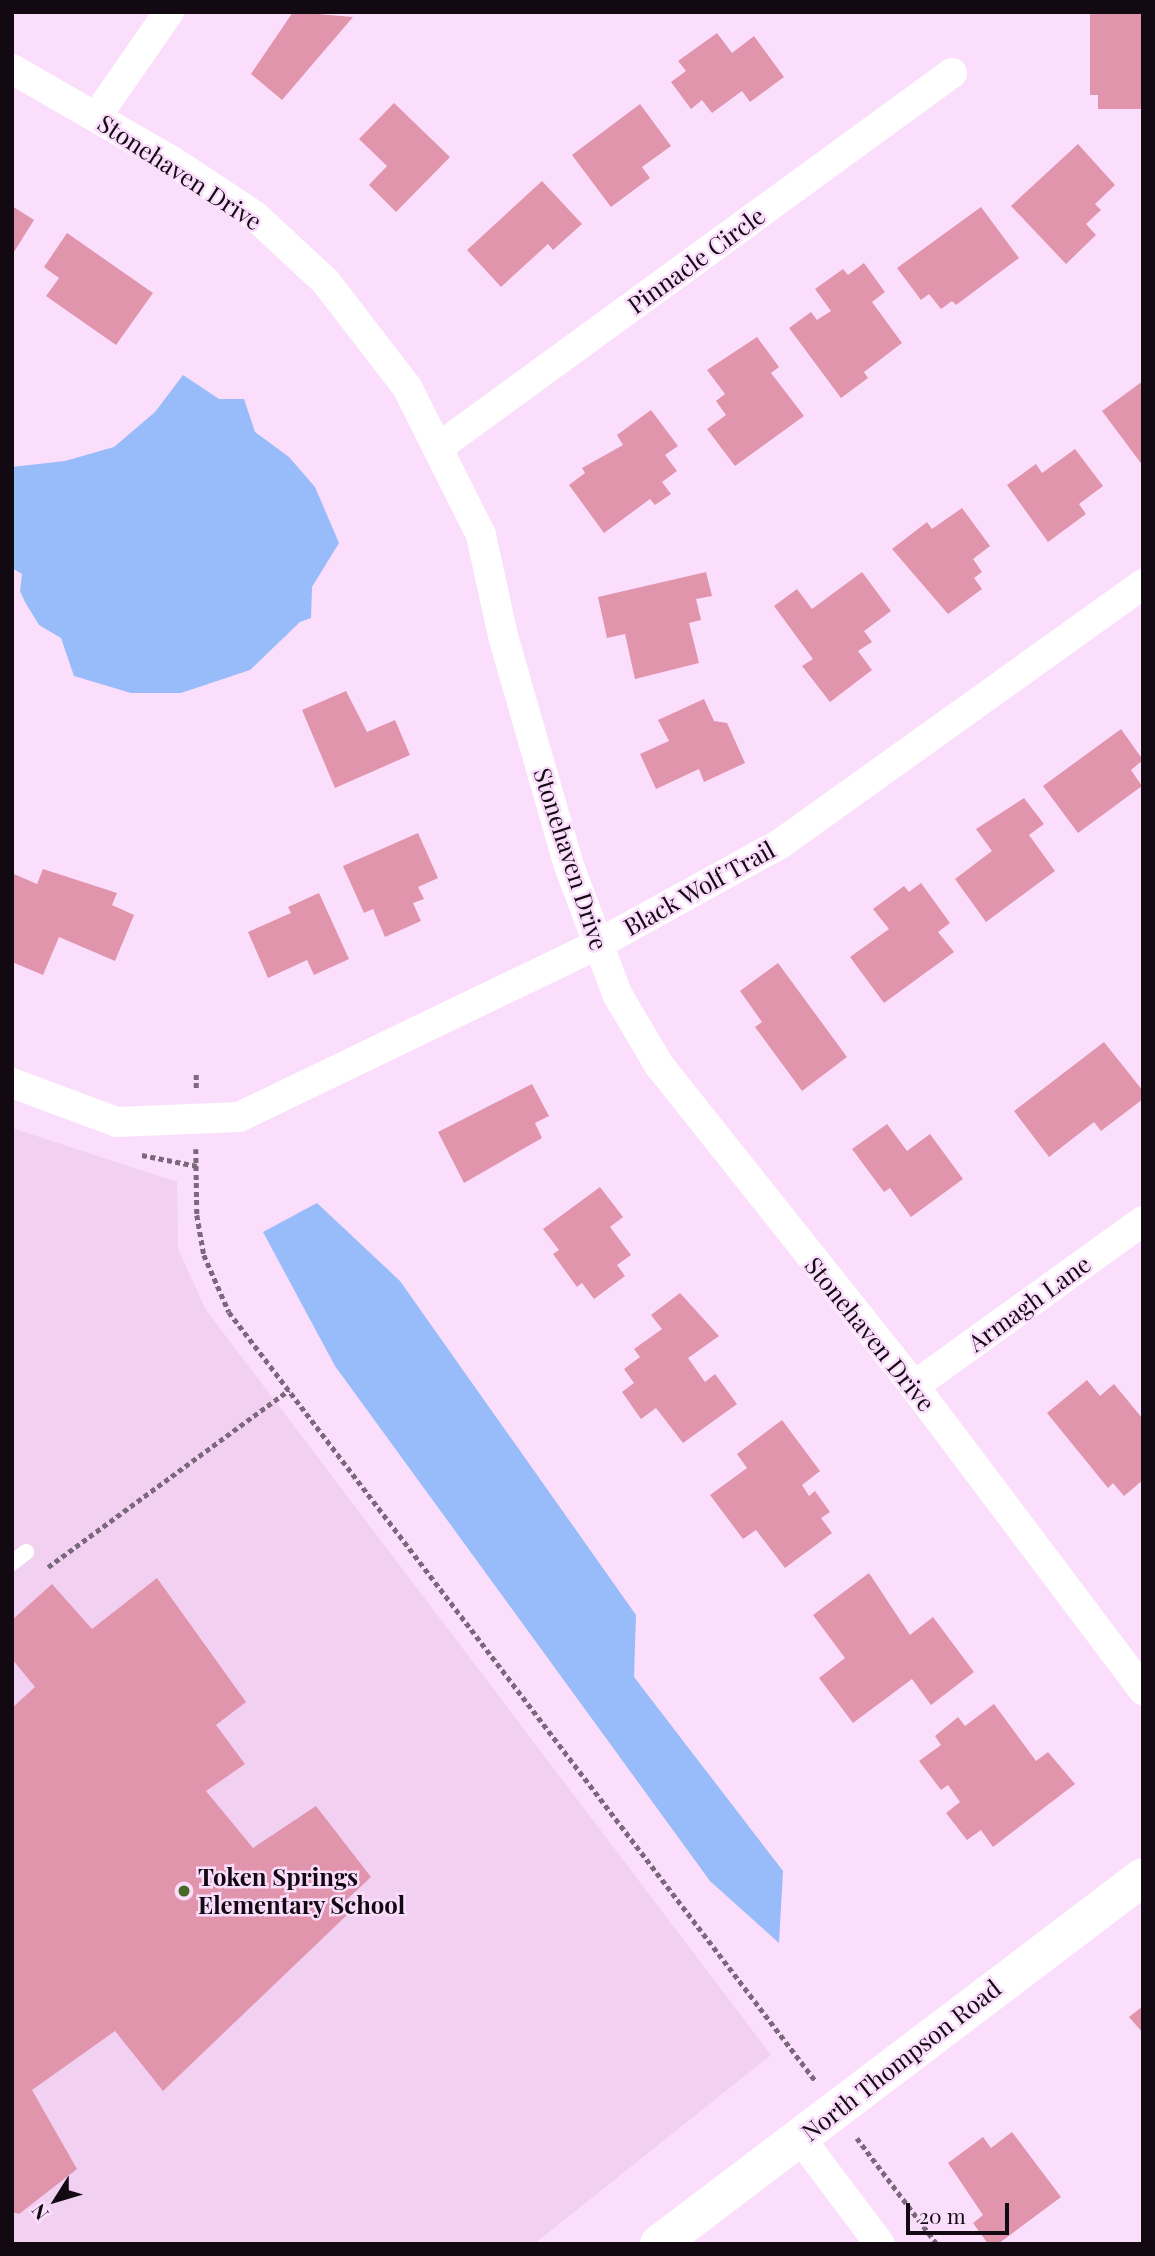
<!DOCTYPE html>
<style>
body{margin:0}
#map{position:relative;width:1155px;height:2256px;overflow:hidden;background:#fbdefb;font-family:"Playfair Display",serif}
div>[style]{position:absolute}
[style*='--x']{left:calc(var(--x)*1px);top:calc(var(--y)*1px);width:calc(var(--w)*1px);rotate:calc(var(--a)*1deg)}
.built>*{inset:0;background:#f2d0f2}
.water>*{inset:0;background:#97bcf9}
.building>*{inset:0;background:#e195ad}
.path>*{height:4.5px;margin-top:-2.25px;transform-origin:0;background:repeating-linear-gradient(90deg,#7b697b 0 5px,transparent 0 8.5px)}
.service>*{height:16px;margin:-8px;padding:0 8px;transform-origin:8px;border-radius:8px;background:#fff}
.minor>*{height:30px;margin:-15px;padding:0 15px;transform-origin:15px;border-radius:15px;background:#fff}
.tertiary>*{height:38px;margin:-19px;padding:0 19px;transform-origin:19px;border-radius:19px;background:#fff}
.dots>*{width:19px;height:19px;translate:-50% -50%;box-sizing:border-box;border:4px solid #fbdefb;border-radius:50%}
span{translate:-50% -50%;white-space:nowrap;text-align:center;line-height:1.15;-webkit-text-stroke:5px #fbdefb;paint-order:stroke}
.street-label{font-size:24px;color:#120912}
.poi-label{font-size:24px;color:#120912;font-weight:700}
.left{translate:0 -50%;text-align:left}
.frame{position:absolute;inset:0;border:14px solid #120912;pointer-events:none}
.north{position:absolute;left:21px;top:2165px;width:70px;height:70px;-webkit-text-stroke:5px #fbdefb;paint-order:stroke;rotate:233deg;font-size:19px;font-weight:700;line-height:28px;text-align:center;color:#120912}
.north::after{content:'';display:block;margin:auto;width:24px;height:32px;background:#120912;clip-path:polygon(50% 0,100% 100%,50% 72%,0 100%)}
.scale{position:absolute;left:906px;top:2203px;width:103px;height:32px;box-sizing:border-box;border:4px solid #120912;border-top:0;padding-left:9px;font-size:21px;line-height:24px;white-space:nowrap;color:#120912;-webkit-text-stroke:5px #fbdefb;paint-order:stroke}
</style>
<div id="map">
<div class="built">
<div style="clip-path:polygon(12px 1128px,177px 1182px,178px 1249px,206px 1310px,771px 2055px,534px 2244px,12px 2244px)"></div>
</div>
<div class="water">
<div style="clip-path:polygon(183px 375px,219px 399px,244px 399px,255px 432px,289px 457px,315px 487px,339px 543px,312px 587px,311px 618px,300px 622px,250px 670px,181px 693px,131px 693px,74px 676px,61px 638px,39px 625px,25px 602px,20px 591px,22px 574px,12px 568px,12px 467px,65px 461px,114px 447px,155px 412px)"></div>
<div style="clip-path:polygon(317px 1203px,400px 1281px,636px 1615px,634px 1677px,783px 1871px,779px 1943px,710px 1881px,335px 1366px,263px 1232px)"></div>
</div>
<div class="building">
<div style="clip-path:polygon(293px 12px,353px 17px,282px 100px,251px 74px)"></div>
<div style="clip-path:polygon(1090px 13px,1141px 13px,1143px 109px,1098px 109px,1098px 95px,1090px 95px)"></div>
<div style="clip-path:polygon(717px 33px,732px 53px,754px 36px,784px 77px,750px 102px,742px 91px,712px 113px,702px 100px,691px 109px,671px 82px,686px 71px,678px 61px)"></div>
<div style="clip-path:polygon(394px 103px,450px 157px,396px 212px,369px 185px,387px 166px,359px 139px)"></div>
<div style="clip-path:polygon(640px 104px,671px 146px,642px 167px,650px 178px,611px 207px,572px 155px)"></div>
<div style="clip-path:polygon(1078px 144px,1115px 185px,1095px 204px,1101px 210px,1086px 224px,1096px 235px,1066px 264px,1011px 206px)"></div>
<div style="clip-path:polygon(542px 181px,582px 224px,553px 250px,548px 244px,501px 287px,467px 250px)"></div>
<div style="clip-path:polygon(12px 206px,34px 220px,12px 255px)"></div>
<div style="clip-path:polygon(981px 207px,1019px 258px,956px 305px,952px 301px,941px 309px,929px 294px,921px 300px,897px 268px)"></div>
<div style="clip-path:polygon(67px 233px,153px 293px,116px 345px,46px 296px,59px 278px,44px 267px)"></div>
<div style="clip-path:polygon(864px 263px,885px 292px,872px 302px,902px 343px,864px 372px,868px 378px,841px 398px,789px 328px,811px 312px,817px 320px,831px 311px,815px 289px,843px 269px,848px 275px)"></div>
<div style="clip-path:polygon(757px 337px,779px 367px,771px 373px,804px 416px,735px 466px,707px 429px,726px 415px,716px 401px,725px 394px,707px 370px)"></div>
<div style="clip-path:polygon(1143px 381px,1143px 466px,1102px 411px)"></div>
<div style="clip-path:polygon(651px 410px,678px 446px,665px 455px,677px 471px,662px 482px,671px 494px,655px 505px,650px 499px,604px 533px,569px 485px,585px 473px,582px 468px,623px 445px,617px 435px)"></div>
<div style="clip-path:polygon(1075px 449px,1103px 486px,1079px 504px,1086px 514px,1048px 542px,1007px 485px,1036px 464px,1042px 473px)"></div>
<div style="clip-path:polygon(962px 508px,990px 546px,973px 559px,982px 572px,974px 578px,982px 589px,948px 614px,892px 549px,927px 522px,932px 529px)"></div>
<div style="clip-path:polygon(706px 572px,712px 596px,696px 599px,701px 620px,689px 623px,699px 663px,635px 679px,625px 634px,607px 638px,598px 597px)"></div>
<div style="clip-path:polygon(862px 572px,891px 611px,864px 631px,872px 642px,858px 651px,872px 670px,830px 702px,802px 666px,813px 659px,774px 606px,797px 589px,812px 609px)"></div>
<div style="clip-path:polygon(346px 691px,367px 732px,395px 720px,410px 755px,335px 788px,302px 710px)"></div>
<div style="clip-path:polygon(704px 699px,714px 721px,727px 723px,745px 763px,704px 782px,699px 769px,656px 789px,640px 754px,669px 741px,658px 720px)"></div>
<div style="clip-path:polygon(1121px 729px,1143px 760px,1131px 770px,1142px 786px,1078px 833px,1043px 786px)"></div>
<div style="clip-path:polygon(1024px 798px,1044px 824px,1029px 835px,1055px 871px,986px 922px,955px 879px,992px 851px,976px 829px)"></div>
<div style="clip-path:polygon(418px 833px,438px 878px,418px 887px,424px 899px,413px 903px,421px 921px,385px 937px,373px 909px,364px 913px,343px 866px)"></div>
<div style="clip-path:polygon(43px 869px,117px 893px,112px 905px,134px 915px,115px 961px,59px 937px,43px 975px,12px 962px,12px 878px,14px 874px,37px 884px)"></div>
<div style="clip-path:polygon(921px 883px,950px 923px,938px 932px,954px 952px,884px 1003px,850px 957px,889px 929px,873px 909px,904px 886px,909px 892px)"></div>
<div style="clip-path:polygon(319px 893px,349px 959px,314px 975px,307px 960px,268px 978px,248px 932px,291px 913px,288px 907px)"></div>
<div style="clip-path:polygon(778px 963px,847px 1057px,802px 1091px,755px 1027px,762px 1022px,740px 991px)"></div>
<div style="clip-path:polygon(1104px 1042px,1143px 1091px,1143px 1099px,1101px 1131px,1094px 1122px,1049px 1157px,1014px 1111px)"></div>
<div style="clip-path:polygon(532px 1084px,549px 1116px,535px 1123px,542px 1138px,464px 1183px,438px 1132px)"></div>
<div style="clip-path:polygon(887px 1124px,907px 1151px,930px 1134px,963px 1179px,911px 1217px,890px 1188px,884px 1192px,852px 1149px)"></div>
<div style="clip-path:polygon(600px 1187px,623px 1217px,610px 1227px,631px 1255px,617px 1265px,625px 1276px,594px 1299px,582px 1283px,577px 1287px,553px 1254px,559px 1250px,543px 1229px)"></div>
<div style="clip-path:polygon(680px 1293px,719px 1336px,688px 1358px,705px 1382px,715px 1374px,737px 1404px,683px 1443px,656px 1408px,641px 1419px,622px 1392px,634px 1383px,624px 1369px,640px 1357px,634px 1349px,662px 1329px,651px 1315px)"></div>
<div style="clip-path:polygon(1087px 1380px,1100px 1396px,1114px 1384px,1143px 1419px,1143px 1480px,1124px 1496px,1113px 1483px,1108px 1488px,1047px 1413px)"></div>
<div style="clip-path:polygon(782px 1420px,820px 1471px,802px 1485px,809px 1496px,815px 1491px,830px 1512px,821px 1518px,832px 1533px,785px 1568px,756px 1530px,743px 1539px,710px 1495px,747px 1468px,737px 1454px)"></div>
<div style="clip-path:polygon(869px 1573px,910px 1635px,933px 1617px,974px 1672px,931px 1705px,912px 1679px,853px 1723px,819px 1678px,845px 1658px,813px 1615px)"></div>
<div style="clip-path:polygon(157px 1578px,246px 1702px,216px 1725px,245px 1764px,206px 1791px,253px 1848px,316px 1806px,371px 1877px,341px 1905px,347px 1915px,163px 2091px,115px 2031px,32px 2090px,77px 2169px,19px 2214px,12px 2212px,12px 1708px,35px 1687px,12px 1659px,12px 1620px,52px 1584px,92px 1629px)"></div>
<div style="clip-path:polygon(994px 1704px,1036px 1761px,1048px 1752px,1075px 1784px,993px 1847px,981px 1830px,967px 1840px,946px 1813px,960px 1802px,948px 1785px,941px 1790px,919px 1761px,941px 1745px,935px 1736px,958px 1717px,965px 1726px)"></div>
<div style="clip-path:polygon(1143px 2006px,1143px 2033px,1129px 2017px)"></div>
<div style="clip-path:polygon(1012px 2132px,1061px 2197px,998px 2244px,988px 2244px,973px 2223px,983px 2215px,948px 2163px,983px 2137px,991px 2148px)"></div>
</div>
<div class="path">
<div style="--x:196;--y:1088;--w:17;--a:-90"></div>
<div style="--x:196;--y:1149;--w:66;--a:89.1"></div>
<div style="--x:197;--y:1215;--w:41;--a:80.1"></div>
<div style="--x:204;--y:1255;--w:62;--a:66.3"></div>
<div style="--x:229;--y:1312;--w:966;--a:52.66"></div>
<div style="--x:142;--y:1155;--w:56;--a:11.3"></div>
<div style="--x:48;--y:1567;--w:299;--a:-36.3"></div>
<div style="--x:857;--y:2138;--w:133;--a:53"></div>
</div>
<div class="service">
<div style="--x:12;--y:1563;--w:18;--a:-38"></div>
</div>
<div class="minor">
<div style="--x:12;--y:69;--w:185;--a:29.9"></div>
<div style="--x:172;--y:161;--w:100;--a:33.5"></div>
<div style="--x:255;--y:216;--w:97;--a:42.9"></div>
<div style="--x:326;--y:282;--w:133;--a:52.4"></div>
<div style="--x:407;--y:387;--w:165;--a:63.4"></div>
<div style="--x:481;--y:535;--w:103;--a:77.7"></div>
<div style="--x:503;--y:636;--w:239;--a:74"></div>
<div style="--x:569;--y:866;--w:137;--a:69.4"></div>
<div style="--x:617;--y:994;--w:82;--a:59.4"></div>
<div style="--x:659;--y:1065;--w:410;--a:51.5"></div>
<div style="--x:914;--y:1386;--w:381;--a:53"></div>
<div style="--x:96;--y:117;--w:128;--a:-55.2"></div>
<div style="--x:439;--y:447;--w:635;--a:-36.09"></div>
<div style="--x:12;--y:1083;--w:112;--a:20.4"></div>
<div style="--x:117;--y:1122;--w:122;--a:-2.3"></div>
<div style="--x:239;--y:1117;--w:399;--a:-25.7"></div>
<div style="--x:598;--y:944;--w:208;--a:-28.8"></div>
<div style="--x:780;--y:844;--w:447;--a:-35.6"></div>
<div style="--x:914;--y:1386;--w:282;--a:-35.8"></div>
<div style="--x:800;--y:2138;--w:133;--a:53"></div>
</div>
<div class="tertiary">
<div style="--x:659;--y:2244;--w:607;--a:-37.17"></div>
</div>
<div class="dots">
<div style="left:184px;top:1891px;background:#476b24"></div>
</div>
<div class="street-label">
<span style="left:180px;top:172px;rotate:33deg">Stonehaven Drive</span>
<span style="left:696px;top:260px;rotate:-36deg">Pinnacle Circle</span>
<span style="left:571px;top:859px;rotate:72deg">Stonehaven Drive</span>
<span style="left:699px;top:888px;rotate:-29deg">Black Wolf Trail</span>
<span style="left:1029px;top:1303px;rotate:-36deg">Armagh Lane</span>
<span style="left:870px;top:1334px;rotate:51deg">Stonehaven Drive</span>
<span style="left:901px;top:2060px;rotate:-38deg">North Thompson Road</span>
</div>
<div class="poi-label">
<span class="left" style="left:198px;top:1891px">Token Springs<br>Elementary School</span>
</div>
<div class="frame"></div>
<div class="north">N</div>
<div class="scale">20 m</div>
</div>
